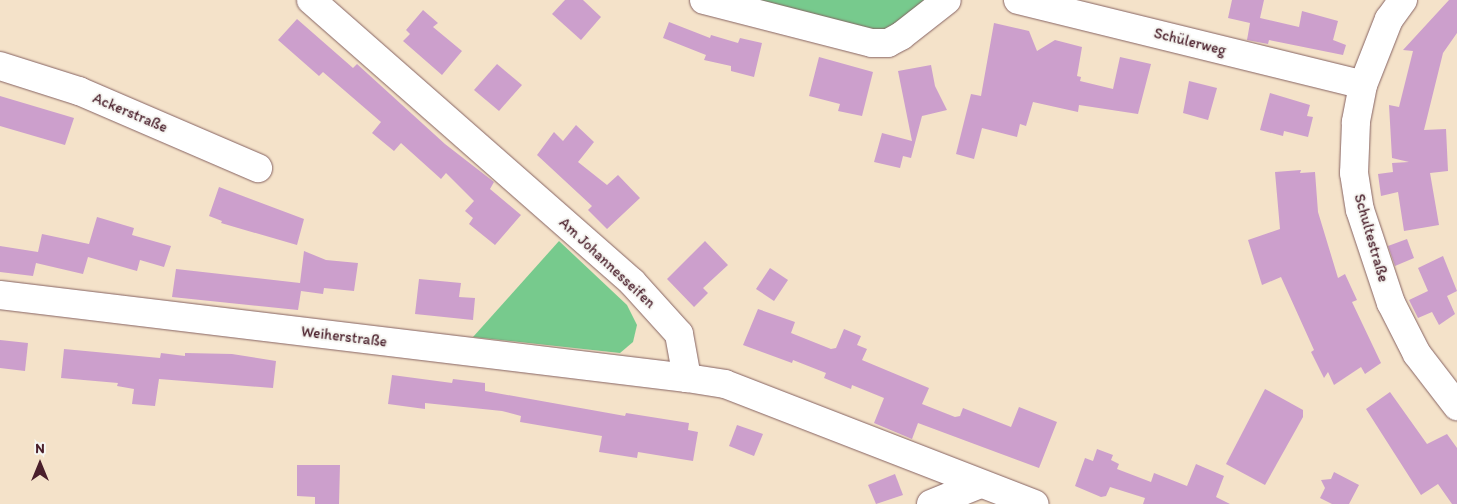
<!DOCTYPE html>
<meta charset="utf-8">
<style>
body{margin:0}
#map{position:relative;width:1457px;height:504px;overflow:hidden;background:#f4e2c9;font-family:Itim,sans-serif}
div>[style]{position:absolute}
[style*='--x']{left:calc(var(--x)*1px);top:calc(var(--y)*1px);width:calc(var(--w)*1px);rotate:calc(var(--a)*1deg)}
.green>*{inset:0;background:#77ca8d}
.building>*{inset:0;background:#cc9fcc}
.roads{filter:drop-shadow(0 0 1px #866362) drop-shadow(0 0 1px #866362)}
.minor>*{height:28px;margin:-14px;padding:0 14px;transform-origin:14px;border-radius:14px;background:#fff}
span{translate:-50% -50%;white-space:nowrap;text-align:center;line-height:1.15;-webkit-text-stroke:4px #f6f6f2;paint-order:stroke}
.street-label{font-size:15px;color:#4a1f2b}
.north{position:absolute;left:15px;top:439px;width:50px;height:50px;-webkit-text-stroke:4px #f6f6f2;paint-order:stroke;rotate:0deg;font-size:14px;font-weight:700;line-height:20px;text-align:center;color:#4a1f2b}
.north::after{content:'';display:block;margin:auto;width:18px;height:22px;background:#4a1f2b;clip-path:polygon(50% 0,100% 100%,50% 72%,0 100%)}
</style>
<div id="map">
<div class="green">
<div style="clip-path:polygon(741px 0,929px 0,886px 31px,872px 32px)"></div>
<div style="clip-path:polygon(559px 241px,627px 305px,637px 325px,633px 342px,620px 353px,473px 337px)"></div>
</div>
<div class="building">
<div style="clip-path:polygon(565px 0,583px 0,601px 17px,581px 40px,552px 14px)"></div>
<div style="clip-path:polygon(1232px 0,1264px 0,1260px 18px,1299px 27px,1302px 11px,1338px 21px,1333px 40px,1346px 45px,1343px 55px,1269px 40px,1268px 44px,1247px 40px,1250px 23px,1228px 18px)"></div>
<div style="clip-path:polygon(1449px 0,1457px 0,1457px 33px,1443px 53px,1424px 130px,1446px 129px,1448px 171px,1430px 173px,1439px 225px,1404px 231px,1398px 192px,1381px 196px,1378px 174px,1393px 172px,1392px 163px,1409px 162px,1392px 158px,1389px 105px,1399px 107px,1413px 51px,1403px 50px)"></div>
<div style="clip-path:polygon(423px 10px,438px 23px,433px 27px,462px 51px,442px 75px,403px 41px,410px 34px,406px 30px)"></div>
<div style="clip-path:polygon(297px 19px,353px 68px,357px 64px,445px 144px,494px 182px,490px 189px,521px 215px,495px 245px,469px 224px,473px 218px,465px 211px,474px 201px,446px 173px,441px 179px,401px 143px,394px 151px,372px 133px,381px 122px,323px 72px,319px 76px,278px 40px)"></div>
<div style="clip-path:polygon(669px 22px,710px 38px,711px 35px,738px 43px,740px 38px,762px 43px,754px 77px,731px 71px,731px 66px,704px 60px,706px 55px,663px 38px)"></div>
<div style="clip-path:polygon(994px 23px,1029px 31px,1037px 51px,1055px 40px,1082px 47px,1077px 76px,1081px 77px,1080px 81px,1113px 89px,1120px 57px,1151px 64px,1138px 114px,1079px 105px,1078px 112px,1033px 102px,1026px 126px,1020px 124px,1017px 137px,982px 128px,974px 159px,956px 154px,971px 94px,981px 96px)"></div>
<div style="clip-path:polygon(819px 57px,873px 72px,862px 116px,838px 111px,840px 104px,809px 96px)"></div>
<div style="clip-path:polygon(497px 64px,522px 85px,499px 111px,474px 90px)"></div>
<div style="clip-path:polygon(931px 65px,935px 86px,947px 110px,922px 116px,911px 158px,903px 156px,900px 168px,874px 162px,882px 133px,912px 141px,898px 71px)"></div>
<div style="clip-path:polygon(1189px 81px,1217px 88px,1208px 120px,1183px 113px)"></div>
<div style="clip-path:polygon(1270px 93px,1310px 105px,1307px 116px,1313px 117px,1308px 137px,1284px 131px,1283px 136px,1260px 130px)"></div>
<div style="clip-path:polygon(0 96px,74px 118px,65px 145px,0 126px)"></div>
<div style="clip-path:polygon(576px 125px,594px 142px,578px 162px,607px 185px,618px 175px,640px 198px,607px 229px,588px 210px,592px 206px,537px 155px,554px 132px,563px 141px)"></div>
<div style="clip-path:polygon(1301px 170px,1300px 173px,1315px 172px,1318px 212px,1338px 278px,1345px 274px,1357px 300px,1352px 302px,1381px 363px,1365px 374px,1361px 367px,1334px 385px,1328px 372px,1324px 378px,1311px 352px,1314px 350px,1281px 277px,1262px 285px,1248px 240px,1280px 229px,1275px 172px)"></div>
<div style="clip-path:polygon(219px 187px,304px 219px,297px 245px,221px 223px,222px 221px,209px 216px)"></div>
<div style="clip-path:polygon(97px 217px,134px 228px,132px 235px,171px 246px,164px 267px,140px 260px,137px 271px,88px 257px,83px 274px,36px 263px,33px 276px,0 272px,0 246px,38px 252px,42px 234px,89px 244px)"></div>
<div style="clip-path:polygon(1407px 239px,1414px 258px,1395px 266px,1388px 246px)"></div>
<div style="clip-path:polygon(705px 241px,728px 265px,703px 288px,708px 293px,694px 307px,667px 279px)"></div>
<div style="clip-path:polygon(304px 251px,326px 260px,358px 263px,354px 291px,324px 288px,323px 294px,301px 291px,298px 310px,172px 297px,176px 269px,300px 283px)"></div>
<div style="clip-path:polygon(1443px 256px,1457px 291px,1447px 296px,1455px 314px,1439px 325px,1432px 312px,1418px 318px,1409px 300px,1428px 291px,1418px 268px)"></div>
<div style="clip-path:polygon(770px 268px,788px 280px,774px 301px,756px 289px)"></div>
<div style="clip-path:polygon(419px 279px,461px 283px,459px 297px,475px 298px,473px 320px,415px 314px)"></div>
<div style="clip-path:polygon(758px 309px,795px 322px,791px 333px,831px 349px,836px 348px,844px 329px,861px 336px,857px 345px,867px 349px,862px 360px,929px 388px,922px 404px,955px 417px,960px 416px,963px 408px,1011px 427px,1019px 407px,1057px 422px,1039px 468px,918px 423px,912px 439px,874px 423px,884px 398px,852px 385px,851px 389px,824px 378px,826px 373px,793px 360px,792px 363px,743px 345px)"></div>
<div style="clip-path:polygon(0 340px,28px 343px,25px 371px,0 368px)"></div>
<div style="clip-path:polygon(64px 349px,160px 358px,161px 353px,185px 356px,185px 353px,232px 354px,276px 361px,273px 388px,159px 379px,155px 406px,132px 404px,134px 389px,117px 386px,118px 383px,61px 378px)"></div>
<div style="clip-path:polygon(392px 375px,452px 383px,453px 379px,485px 383px,485px 391px,625px 416px,626px 413px,689px 423px,688px 430px,698px 432px,693px 461px,638px 452px,637px 458px,599px 452px,602px 436px,520px 422px,521px 416px,502px 411px,425px 403px,425px 409px,388px 404px)"></div>
<div style="clip-path:polygon(1265px 389px,1303px 410px,1303px 417px,1265px 485px,1226px 464px)"></div>
<div style="clip-path:polygon(1390px 392px,1427px 444px,1447px 434px,1457px 448px,1457px 504px,1452px 504px,1438px 484px,1421px 495px,1366px 409px)"></div>
<div style="clip-path:polygon(737px 425px,763px 434px,754px 456px,729px 446px)"></div>
<div style="clip-path:polygon(1097px 449px,1113px 455px,1111px 460px,1119px 464px,1117px 469px,1151px 482px,1154px 473px,1187px 486px,1196px 464px,1224px 476px,1216px 497px,1230px 504px,1143px 504px,1145px 498px,1110px 487px,1106px 496px,1101px 497px,1075px 486px,1085px 458px,1093px 461px)"></div>
<div style="clip-path:polygon(297px 465px,340px 465px,339px 504px,315px 504px,315px 497px,297px 496px)"></div>
<div style="clip-path:polygon(1334px 472px,1359px 485px,1349px 504px,1332px 504px,1320px 498px,1325px 488px,1321px 480px,1331px 479px)"></div>
<div style="clip-path:polygon(895px 474px,903px 495px,876px 504px,868px 485px)"></div>
</div>
<div class="roads">
<div class="minor">
<div style="--x:311;--y:0;--w:427;--a:41.3"></div>
<div style="--x:632;--y:282;--w:70;--a:47.9"></div>
<div style="--x:679;--y:334;--w:45;--a:79.7"></div>
<div style="--x:687;--y:378;--w:38;--a:9"></div>
<div style="--x:725;--y:384;--w:332;--a:21.2"></div>
<div style="--x:704;--y:0;--w:173;--a:14.4"></div>
<div style="--x:872;--y:43;--w:16;--a:0"></div>
<div style="--x:888;--y:43;--w:15;--a:-28"></div>
<div style="--x:901;--y:36;--w:58;--a:-38"></div>
<div style="--x:1018;--y:0;--w:355;--a:13.8"></div>
<div style="--x:1403;--y:0;--w:24;--a:126"></div>
<div style="--x:1389;--y:19;--w:71;--a:111.5"></div>
<div style="--x:1363;--y:85;--w:38;--a:101"></div>
<div style="--x:1356;--y:122;--w:51;--a:92.2"></div>
<div style="--x:1354;--y:173;--w:37;--a:81"></div>
<div style="--x:1360;--y:210;--w:98;--a:71.6"></div>
<div style="--x:1391;--y:303;--w:57;--a:63"></div>
<div style="--x:1417;--y:354;--w:66;--a:52.4"></div>
<div style="--x:0;--y:66;--w:83;--a:17.6"></div>
<div style="--x:79;--y:91;--w:195;--a:23.3"></div>
<div style="--x:0;--y:295;--w:692;--a:6.89"></div>
<div style="--x:931;--y:504;--w:53;--a:-22.2"></div>
</div>
</div>
<div class="street-label">
<span style="left:1190px;top:42px;rotate:14deg">Schülerweg</span>
<span style="left:130px;top:113px;rotate:23deg">Ackerstraße</span>
<span style="left:1371px;top:238px;rotate:74deg">Schultestraße</span>
<span style="left:607px;top:263px;rotate:43deg">Am Johannesseifen</span>
<span style="left:344px;top:337px;rotate:7deg">Weiherstraße</span>
</div>
<div class="north">N</div>
</div>
